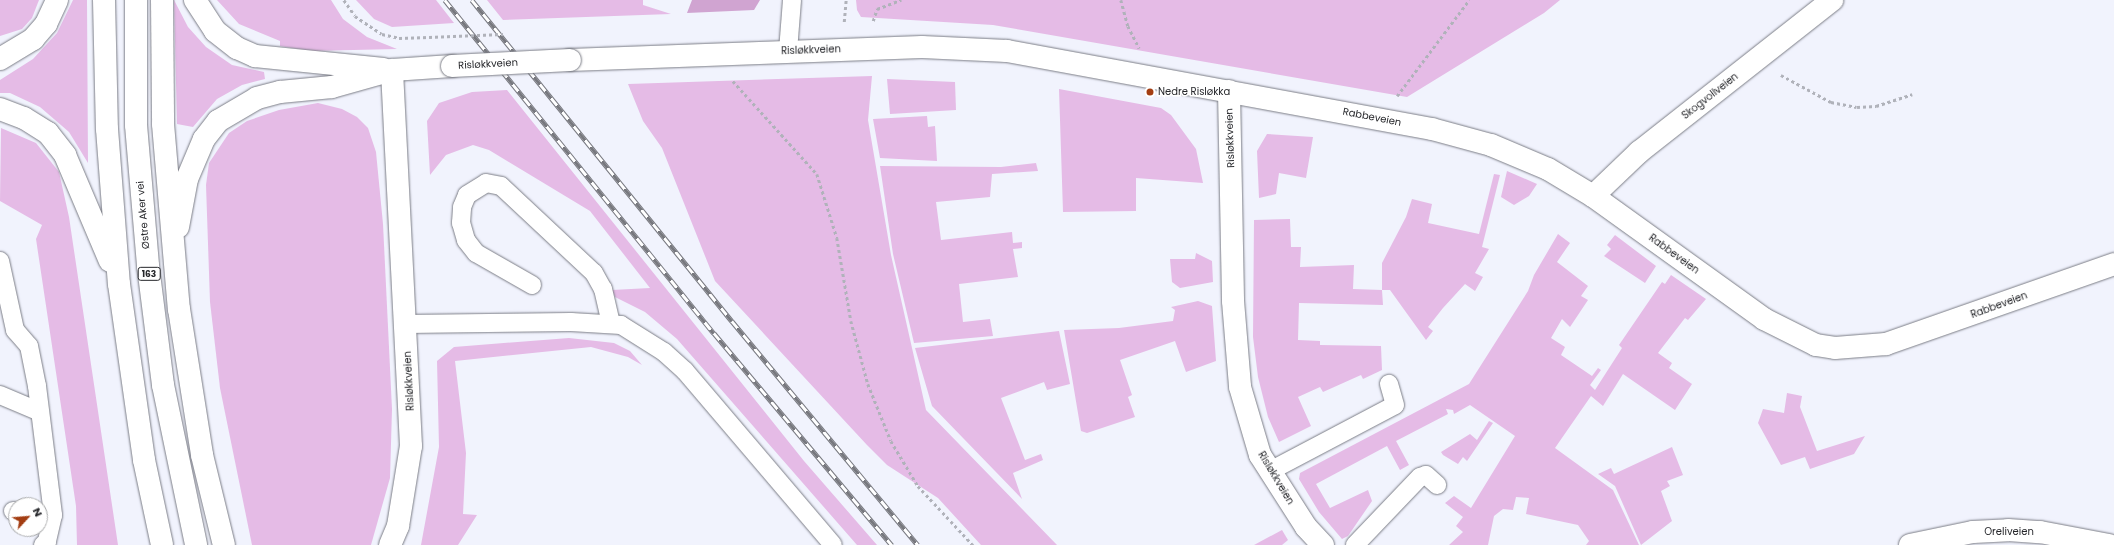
<!DOCTYPE html>
<meta charset="utf-8">
<style>
body{margin:0}
#map{position:relative;width:2114px;height:545px;overflow:hidden;background:#f1f3fd;font-family:Poppins,sans-serif}
div>[style]{position:absolute}
[style*='--x']{left:calc(var(--x)*1px);top:calc(var(--y)*1px);width:calc(var(--w)*1px);rotate:calc(var(--a)*1deg)}
.green>*{inset:0;background:#e5bbe6}
.forest>*{inset:0;background:#d0a4d1}
.path>*{height:2.5px;margin-top:-1.25px;transform-origin:0;background:repeating-linear-gradient(90deg,#b0b2ba 0 3px,transparent 0 6px)}
.roads{filter:drop-shadow(0 0 1px #7b7d86) drop-shadow(0 0 1px #7b7d86)}
.lane>*{height:18px;margin:-9px;padding:0 9px;transform-origin:9px;border-radius:9px;background:#fff}
.street>*{height:22px;margin:-11px;padding:0 11px;transform-origin:11px;border-radius:11px;background:#fff}
.secondary>*{height:22px;margin:-11px;padding:0 11px;transform-origin:11px;border-radius:11px;background:#fff}
.highway>*{height:22px;margin:-11px;padding:0 11px;transform-origin:11px;border-radius:11px;background:#fff}
.rail>*{height:4.5px;margin-top:-2.25px;transform-origin:0;background:repeating-linear-gradient(90deg,#fff 0 9px,#77787e 0 18px);box-sizing:border-box;border-block:1px solid #77787e}
.path-bridge>*{height:2.5px;margin-top:-1.25px;transform-origin:0;background:repeating-linear-gradient(90deg,#b0b2ba 0 3px,transparent 0 6px)}
.bridges{filter:drop-shadow(0 0 1px #7b7d86) drop-shadow(0 0 1px #7b7d86)}
.secondary-bridge>*{height:22px;margin:-11px;padding:0 11px;transform-origin:11px;border-radius:11px;background:#fff}
.dots>*{width:11px;height:11px;translate:-50% -50%;box-sizing:border-box;border:2px solid #fff;border-radius:50%}
span{translate:-50% -50%;white-space:nowrap;text-align:center;line-height:1.15;-webkit-text-stroke:3px #fff;paint-order:stroke}
.shield-label span{padding:1px 3px;background:#fff;border:1px solid;border-radius:3px;-webkit-text-stroke-width:0}
.shield-label{font-size:9px;color:#26272b;font-weight:700}
.street-label{font-size:10px;color:#26272b}
.poi-label{font-size:10px;color:#26272b}
.left{translate:0 -50%;text-align:left}
.north{position:absolute;left:8px;top:497px;width:40px;height:40px;box-sizing:border-box;background:#fff;border:1px solid #a8a9aa;border-radius:50%;rotate:64deg;font-size:11px;font-weight:700;line-height:16px;text-align:center;color:#26272b}
.north::after{content:'';display:block;margin:auto;width:14px;height:18px;background:#a33d12;clip-path:polygon(50% 0,100% 100%,50% 72%,0 100%)}
</style>
<div id="map">
<div class="green">
<div style="clip-path:polygon(0 0,39px 0,32px 18px,22px 29px,0 36px)"></div>
<div style="clip-path:polygon(73px 0,87px 0,88px 163px,69px 132px,40px 107px,10px 93px,0 93px,0 80px,33px 59px,57px 33px)"></div>
<div style="clip-path:polygon(174px 0,188px 27px,206px 47px,232px 65px,264px 72px,265px 79px,242px 85px,217px 99px,193px 127px,177px 124px)"></div>
<div style="clip-path:polygon(217px 0,331px 0,343px 19px,367px 37px,397px 49px,310px 51px,280px 46px,280px 41px,239px 24px)"></div>
<div style="clip-path:polygon(356px 0,436px 0,454px 23px,392px 27px,374px 19px)"></div>
<div style="clip-path:polygon(487px 0,643px 0,643px 5px,671px 14px,503px 20px)"></div>
<div style="clip-path:polygon(856px 0,1560px 0,1544px 13px,1407px 97px,993px 25px,861px 17px,857px 10px)"></div>
<div style="clip-path:polygon(872px 76px,868px 120px,891px 255px,926px 410px,1057px 545px,981px 545px,938px 498px,887px 465px,867px 445px,715px 281px,662px 148px,643px 121px,628px 84px)"></div>
<div style="clip-path:polygon(887px 79px,955px 82px,956px 110px,890px 114px)"></div>
<div style="clip-path:polygon(1059px 89px,1161px 108px,1171px 115px,1196px 149px,1203px 183px,1136px 178px,1136px 211px,1063px 212px)"></div>
<div style="clip-path:polygon(507px 90px,804px 461px,877px 545px,857px 545px,677px 339px,645px 312px,615px 297px,612px 290px,650px 288px,590px 211px,489px 150px,473px 145px,446px 155px,430px 175px,427px 121px,439px 103px,472px 92px)"></div>
<div style="clip-path:polygon(318px 103px,342px 109px,357px 117px,368px 128px,376px 152px,383px 224px,392px 409px,390px 478px,371px 545px,252px 545px,220px 388px,210px 302px,206px 185px,209px 163px,229px 133px,247px 121px,279px 110px)"></div>
<div style="clip-path:polygon(927px 116px,928px 127px,935px 126px,937px 161px,880px 158px,873px 119px)"></div>
<div style="clip-path:polygon(1px 128px,36px 143px,59px 172px,69px 217px,118px 545px,77px 545px,76px 506px,36px 239px,42px 225px,0 201px)"></div>
<div style="clip-path:polygon(1267px 134px,1313px 137px,1306px 178px,1279px 173px,1276px 194px,1259px 198px,1257px 151px)"></div>
<div style="clip-path:polygon(1036px 163px,1038px 171px,992px 174px,990px 197px,936px 202px,941px 240px,1012px 232px,1013px 243px,1022px 242px,1022px 248px,1013px 249px,1018px 277px,959px 284px,963px 322px,990px 319px,993px 336px,914px 343px,893px 254px,880px 166px,1001px 167px)"></div>
<div style="clip-path:polygon(1507px 171px,1537px 184px,1529px 196px,1514px 205px,1501px 197px)"></div>
<div style="clip-path:polygon(1494px 174px,1500px 175px,1482px 247px,1489px 249px,1475px 273px,1483px 277px,1475px 291px,1465px 284px,1443px 308px,1428px 327px,1433px 331px,1426px 340px,1390px 290px,1382px 290px,1383px 305px,1299px 303px,1298px 340px,1320px 341px,1320px 345px,1381px 346px,1382px 370px,1363px 379px,1361px 375px,1323px 392px,1320px 387px,1298px 397px,1311px 426px,1279px 442px,1268px 417px,1258px 377px,1253px 337px,1254px 220px,1290px 219px,1291px 247px,1301px 247px,1300px 267px,1354px 265px,1353px 289px,1382px 290px,1382px 263px,1406px 217px,1412px 199px,1432px 204px,1428px 223px,1479px 234px)"></div>
<div style="clip-path:polygon(1558px 234px,1570px 243px,1557px 262px,1588px 286px,1581px 296px,1588px 300px,1570px 327px,1562px 319px,1551px 338px,1565px 347px,1561px 355px,1592px 376px,1598px 368px,1601px 370px,1590px 385px,1595px 390px,1622px 348px,1619px 345px,1662px 282px,1665px 284px,1671px 275px,1706px 299px,1688px 320px,1685px 318px,1658px 353px,1672px 363px,1669px 368px,1692px 384px,1675px 410px,1623px 374px,1603px 406px,1591px 396px,1555px 448px,1613px 490px,1639px 545px,1586px 545px,1589px 541px,1578px 525px,1526px 514px,1529px 498px,1516px 497px,1513px 510px,1503px 509px,1494px 516px,1488px 545px,1449px 545px,1463px 532px,1456px 526px,1463px 517px,1445px 503px,1454px 496px,1471px 508px,1515px 436px,1470px 405px,1454px 414px,1453px 410px,1446px 409px,1448px 414px,1396px 441px,1409px 465px,1400px 470px,1387px 446px,1316px 484px,1330px 508px,1368px 490px,1372px 501px,1348px 536px,1342px 539px,1319px 512px,1299px 479px,1300px 473px,1469px 384px,1528px 291px,1534px 275px)"></div>
<div style="clip-path:polygon(1615px 235px,1656px 266px,1645px 283px,1604px 256px,1611px 249px,1607px 245px)"></div>
<div style="clip-path:polygon(1196px 253px,1212px 261px,1213px 282px,1180px 288px,1172px 282px,1170px 259px,1195px 259px)"></div>
<div style="clip-path:polygon(1198px 301px,1212px 306px,1216px 361px,1186px 372px,1175px 341px,1120px 360px,1132px 395px,1128px 397px,1135px 417px,1087px 433px,1081px 431px,1064px 330px,1119px 328px,1173px 321px,1175px 310px,1171px 307px)"></div>
<div style="clip-path:polygon(1059px 331px,1070px 384px,1047px 390px,1044px 382px,1001px 398px,1025px 460px,1041px 454px,1043px 460px,1013px 473px,1022px 499px,932px 406px,915px 348px)"></div>
<div style="clip-path:polygon(569px 338px,614px 343px,630px 351px,642px 365px,628px 357px,591px 347px,455px 361px,466px 453px,463px 514px,477px 515px,458px 545px,421px 545px,439px 447px,437px 361px,454px 347px)"></div>
<div style="clip-path:polygon(1787px 393px,1802px 396px,1800px 407px,1817px 451px,1865px 436px,1854px 454px,1810px 469px,1805px 457px,1781px 465px,1758px 423px,1763px 409px,1784px 413px)"></div>
<div style="clip-path:polygon(1489px 421px,1493px 423px,1467px 461px,1463px 457px,1458px 464px,1443px 455px,1441px 452px,1470px 434px,1477px 440px)"></div>
<div style="clip-path:polygon(1672px 447px,1683px 475px,1667px 481px,1670px 486px,1661px 491px,1672px 521px,1641px 545px,1615px 486px,1598px 474px,1611px 468px,1614px 474px)"></div>
<div style="clip-path:polygon(1282px 530px,1288px 540px,1282px 545px,1254px 545px)"></div>
</div>
<div class="forest">
<div style="clip-path:polygon(692px 0,760px 0,754px 10px,687px 13px)"></div>
</div>
<div class="path">
<div style="--x:344;--y:0;--w:19;--a:55"></div>
<div style="--x:355;--y:16;--w:32;--a:34"></div>
<div style="--x:382;--y:34;--w:17;--a:13"></div>
<div style="--x:399;--y:38;--w:30;--a:-2"></div>
<div style="--x:1121;--y:0;--w:27;--a:75"></div>
<div style="--x:1128;--y:26;--w:25;--a:63"></div>
<div style="--x:873;--y:21;--w:13;--a:-72"></div>
<div style="--x:877;--y:9;--w:26;--a:-21"></div>
<div style="--x:844;--y:22;--w:22;--a:-85"></div>
<div style="--x:1781;--y:75;--w:57;--a:28.4"></div>
<div style="--x:1831;--y:102;--w:26;--a:11"></div>
<div style="--x:1857;--y:107;--w:19;--a:-3"></div>
<div style="--x:1876;--y:106;--w:38;--a:-18"></div>
<div style="--x:733;--y:81;--w:125;--a:47.9"></div>
<div style="--x:817;--y:174;--w:67;--a:72.6"></div>
<div style="--x:837;--y:238;--w:84;--a:80.4"></div>
<div style="--x:851;--y:321;--w:65;--a:74.9"></div>
<div style="--x:868;--y:384;--w:61;--a:68"></div>
<div style="--x:891;--y:441;--w:52;--a:59"></div>
<div style="--x:918;--y:486;--w:81;--a:47"></div>
<div style="--x:1397;--y:96;--w:120;--a:-53.1"></div>
</div>
<div class="roads">
<div class="lane">
<div style="--x:788;--y:51;--w:51;--a:-85.5"></div>
<div style="--x:0;--y:261;--w:71;--a:77.7"></div>
<div style="--x:15;--y:330;--w:21;--a:49"></div>
<div style="--x:29;--y:346;--w:41;--a:78.7"></div>
<div style="--x:37;--y:386;--w:130;--a:82.9"></div>
<div style="--x:53;--y:515;--w:28;--a:103"></div>
<div style="--x:47;--y:542;--w:5;--a:143"></div>
<div style="--x:532;--y:285;--w:64;--a:-150.3"></div>
<div style="--x:476;--y:253;--w:16;--a:-128"></div>
<div style="--x:466;--y:240;--w:18;--a:-106"></div>
<div style="--x:461;--y:223;--w:16;--a:-86"></div>
<div style="--x:462;--y:207;--w:13;--a:-67"></div>
<div style="--x:467;--y:195;--w:22;--a:-32"></div>
<div style="--x:486;--y:183;--w:15;--a:11"></div>
<div style="--x:501;--y:186;--w:127;--a:43.1"></div>
<div style="--x:594;--y:273;--w:18;--a:61"></div>
<div style="--x:603;--y:289;--w:36;--a:77"></div>
<div style="--x:406;--y:324;--w:165;--a:-0.7"></div>
<div style="--x:571;--y:322;--w:50;--a:3.4"></div>
<div style="--x:621;--y:325;--w:51;--a:32.1"></div>
<div style="--x:664;--y:352;--w:28;--a:42"></div>
<div style="--x:685;--y:371;--w:228;--a:49.6"></div>
<div style="--x:0;--y:395;--w:43;--a:23"></div>
<div style="--x:1270;--y:471;--w:141;--a:-27.8"></div>
<div style="--x:1395;--y:405;--w:22;--a:-106"></div>
<div style="--x:13;--y:511;--w:3;--a:0"></div>
<div style="--x:1355;--y:545;--w:94;--a:-46.3"></div>
<div style="--x:1420;--y:477;--w:6;--a:-18"></div>
<div style="--x:1426;--y:475;--w:15;--a:42"></div>
</div>
<div class="street">
<div style="--x:1229;--y:91;--w:210;--a:88.9"></div>
<div style="--x:1233;--y:301;--w:86;--a:85.3"></div>
<div style="--x:1240;--y:387;--w:71;--a:73.6"></div>
<div style="--x:1260;--y:455;--w:85;--a:57.4"></div>
<div style="--x:1306;--y:527;--w:25;--a:47"></div>
<div style="--x:1593;--y:196;--w:64;--a:-43.7"></div>
<div style="--x:1639;--y:152;--w:246;--a:-38.2"></div>
<div style="--x:1910;--y:545;--w:64;--a:-11.7"></div>
<div style="--x:1973;--y:532;--w:35;--a:-3"></div>
<div style="--x:2008;--y:530;--w:32;--a:4"></div>
<div style="--x:2040;--y:532;--w:70;--a:10.7"></div>
</div>
<div class="secondary">
<div style="--x:570;--y:60;--w:352;--a:-2.1"></div>
<div style="--x:922;--y:47;--w:85;--a:2.7"></div>
<div style="--x:1007;--y:51;--w:432;--a:10.4"></div>
<div style="--x:1432;--y:129;--w:61;--a:15.2"></div>
<div style="--x:1491;--y:145;--w:62;--a:22.8"></div>
<div style="--x:1548;--y:169;--w:52;--a:31"></div>
<div style="--x:1593;--y:196;--w:211;--a:35.7"></div>
<div style="--x:1764;--y:319;--w:58;--a:26.6"></div>
<div style="--x:1816;--y:345;--w:19;--a:9"></div>
<div style="--x:1835;--y:348;--w:51;--a:-4.5"></div>
<div style="--x:1886;--y:344;--w:242;--a:-19.3"></div>
<div style="--x:390;--y:545;--w:21;--a:-67"></div>
<div style="--x:398;--y:526;--w:81;--a:-80.8"></div>
<div style="--x:411;--y:446;--w:376;--a:-92.9"></div>
<div style="--x:392;--y:70;--w:60;--a:-3.8"></div>
</div>
<div class="highway">
<div style="--x:104;--y:0;--w:129;--a:88.7"></div>
<div style="--x:107;--y:129;--w:155;--a:85.6"></div>
<div style="--x:119;--y:284;--w:178;--a:81.9"></div>
<div style="--x:144;--y:460;--w:87;--a:78"></div>
<div style="--x:136;--y:0;--w:125;--a:90"></div>
<div style="--x:136;--y:125;--w:142;--a:85.1"></div>
<div style="--x:148;--y:266;--w:120;--a:82.8"></div>
<div style="--x:163;--y:385;--w:163;--a:78.3"></div>
<div style="--x:162;--y:0;--w:124;--a:89.5"></div>
<div style="--x:163;--y:124;--w:186;--a:85.1"></div>
<div style="--x:179;--y:309;--w:148;--a:81"></div>
<div style="--x:202;--y:455;--w:93;--a:76.3"></div>
<div style="--x:195;--y:0;--w:37;--a:57"></div>
<div style="--x:215;--y:31;--w:28;--a:38"></div>
<div style="--x:237;--y:48;--w:20;--a:24"></div>
<div style="--x:255;--y:56;--w:129;--a:5.8"></div>
<div style="--x:0;--y:59;--w:39;--a:-31"></div>
<div style="--x:33;--y:39;--w:20;--a:-49"></div>
<div style="--x:46;--y:24;--w:26;--a:-65"></div>
<div style="--x:0;--y:109;--w:26;--a:21"></div>
<div style="--x:24;--y:118;--w:28;--a:32"></div>
<div style="--x:48;--y:133;--w:28;--a:52"></div>
<div style="--x:65;--y:155;--w:115;--a:67"></div>
<div style="--x:178;--y:227;--w:49;--a:-79.4"></div>
<div style="--x:187;--y:179;--w:43;--a:-67"></div>
<div style="--x:204;--y:139;--w:23;--a:-52"></div>
<div style="--x:218;--y:121;--w:45;--a:-30.5"></div>
<div style="--x:257;--y:98;--w:24;--a:-15"></div>
<div style="--x:280;--y:92;--w:52;--a:-5.5"></div>
<div style="--x:332;--y:87;--w:62;--a:-15.8"></div>
</div>
</div>
<div class="rail">
<div style="--x:445;--y:0;--w:428;--a:51.1"></div>
<div style="--x:714;--y:333;--w:277;--a:50"></div>
<div style="--x:472;--y:0;--w:413;--a:51"></div>
<div style="--x:732;--y:321;--w:291;--a:50.3"></div>
</div>
<div class="path-bridge">
<div style="--x:429;--y:37;--w:74;--a:-2.3"></div>
</div>
<div class="bridges">
<div class="secondary-bridge">
<div style="--x:452;--y:66;--w:118;--a:-2.9"></div>
</div>
</div>
<div class="dots">
<div style="left:1150px;top:92px;background:#a33d12"></div>
</div>
<div class="shield-label">
<span style="left:149px;top:274px">163</span>
</div>
<div class="street-label">
<span style="left:811px;top:50px;rotate:-2deg">Risløkkveien</span>
<span style="left:488px;top:64px;rotate:-3deg">Risløkkveien</span>
<span style="left:1710px;top:96px;rotate:-38deg">Skogvollveien</span>
<span style="left:1372px;top:117px;rotate:11deg">Rabbeveien</span>
<span style="left:1230px;top:138px;rotate:-92deg">Risløkkveien</span>
<span style="left:143px;top:215px;rotate:-95deg">Østre Aker vei</span>
<span style="left:1674px;top:254px;rotate:36deg">Rabbeveien</span>
<span style="left:1999px;top:305px;rotate:-20deg">Rabbeveien</span>
<span style="left:409px;top:381px;rotate:-93deg">Risløkkveien</span>
<span style="left:1276px;top:478px;rotate:59deg">Risløkkveien</span>
<span style="left:2009px;top:532px">Oreliveien</span>
</div>
<div class="poi-label">
<span class="left" style="left:1158px;top:92px">Nedre Risløkka</span>
</div>
<div class="north">N</div>
</div>
